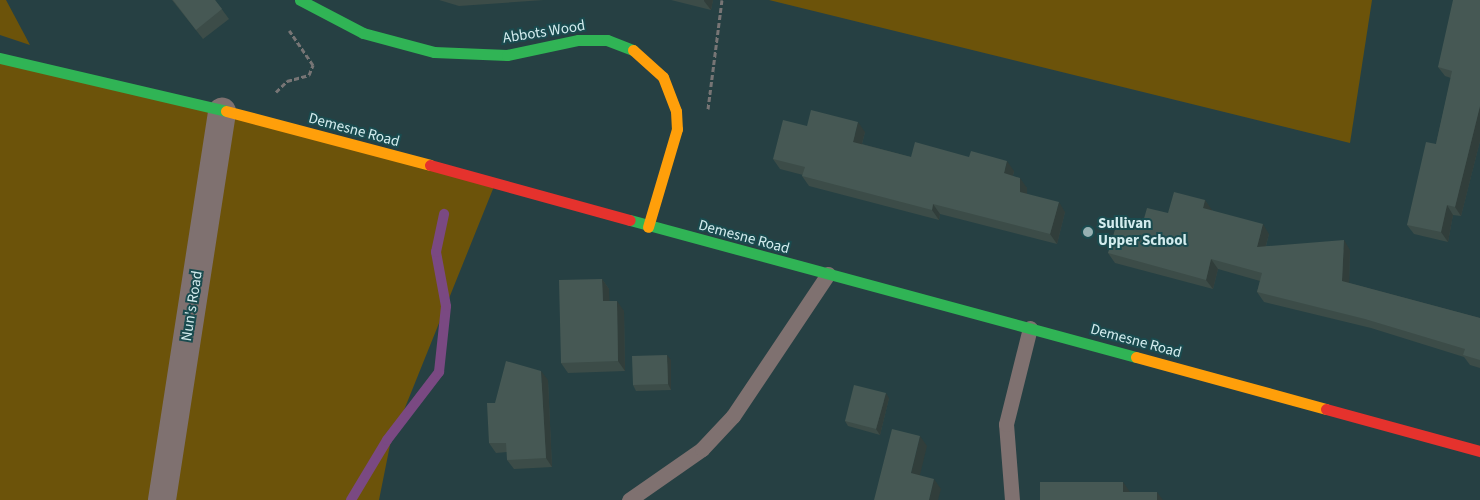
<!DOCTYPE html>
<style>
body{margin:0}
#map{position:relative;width:1480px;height:500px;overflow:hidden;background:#264043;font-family:"Source Sans 3",sans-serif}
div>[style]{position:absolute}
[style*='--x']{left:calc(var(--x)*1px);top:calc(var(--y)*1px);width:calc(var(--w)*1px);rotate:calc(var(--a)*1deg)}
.green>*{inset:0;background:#6c530a}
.stream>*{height:10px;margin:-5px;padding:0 5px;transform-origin:5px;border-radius:5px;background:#7a4982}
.path>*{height:3px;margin-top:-1.5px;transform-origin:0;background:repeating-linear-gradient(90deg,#777575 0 5px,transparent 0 7.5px)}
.lane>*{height:15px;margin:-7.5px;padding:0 7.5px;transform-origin:7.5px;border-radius:7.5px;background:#7f7170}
.street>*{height:28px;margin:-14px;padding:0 14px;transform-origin:14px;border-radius:14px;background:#7f7170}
.fast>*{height:11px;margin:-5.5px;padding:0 5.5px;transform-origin:5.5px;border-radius:5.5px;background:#30b455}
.slow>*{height:11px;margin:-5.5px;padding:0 5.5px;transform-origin:5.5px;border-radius:5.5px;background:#ff9f0a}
.jam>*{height:11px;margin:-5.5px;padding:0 5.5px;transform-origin:5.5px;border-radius:5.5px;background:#e5322d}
.wall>*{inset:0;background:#3c4c48}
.shaded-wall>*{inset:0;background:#313e3b}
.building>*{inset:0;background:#465854}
.dots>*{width:14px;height:14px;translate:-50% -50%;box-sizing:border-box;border:2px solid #1a4b4f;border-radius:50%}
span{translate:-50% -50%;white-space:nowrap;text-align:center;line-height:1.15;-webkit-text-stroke:4px #1a4b4f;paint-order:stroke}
.street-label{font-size:15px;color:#d3ecee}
.poi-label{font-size:15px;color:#d3ecee;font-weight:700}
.left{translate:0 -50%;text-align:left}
</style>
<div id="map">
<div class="green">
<div style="clip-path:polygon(0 0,6px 0,30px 45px,0 35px)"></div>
<div style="clip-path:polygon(769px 0,1372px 0,1350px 143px)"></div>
<div style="clip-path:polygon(0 58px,495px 184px,390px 445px,379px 500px,0 500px)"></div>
</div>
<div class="stream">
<div style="--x:351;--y:500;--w:70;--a:-59"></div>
<div style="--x:387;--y:440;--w:86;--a:-52.6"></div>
<div style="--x:439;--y:372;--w:66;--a:-83.9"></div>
<div style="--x:446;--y:306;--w:55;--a:-100.5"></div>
<div style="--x:436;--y:252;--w:39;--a:-78"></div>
</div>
<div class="path">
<div style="--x:276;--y:92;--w:16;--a:-45"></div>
<div style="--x:287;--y:81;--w:23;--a:-15"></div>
<div style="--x:309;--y:75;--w:11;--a:-68"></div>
<div style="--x:313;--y:65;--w:42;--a:-124.4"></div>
<div style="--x:708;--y:109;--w:110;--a:-82.7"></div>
</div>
<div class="lane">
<div style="--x:629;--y:500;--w:89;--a:-34.9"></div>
<div style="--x:702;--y:449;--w:45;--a:-46.8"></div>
<div style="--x:733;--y:416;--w:171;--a:-56.2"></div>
<div style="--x:1012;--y:500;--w:76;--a:-94.5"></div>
<div style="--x:1006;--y:424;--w:99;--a:-76"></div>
</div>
<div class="street">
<div style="--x:162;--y:500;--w:393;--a:-81.2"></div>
</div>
<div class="fast">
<div style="--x:300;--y:0;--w:71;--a:27.6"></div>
<div style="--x:363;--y:33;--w:73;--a:15"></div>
<div style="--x:434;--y:52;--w:73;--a:2.4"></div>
<div style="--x:507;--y:55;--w:73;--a:-11.9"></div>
<div style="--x:578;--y:40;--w:29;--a:0"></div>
<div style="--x:607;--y:40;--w:28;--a:21"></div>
<div style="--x:0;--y:58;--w:232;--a:13.2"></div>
<div style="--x:630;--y:220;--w:524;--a:15.15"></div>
</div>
<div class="slow">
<div style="--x:633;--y:50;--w:40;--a:42"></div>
<div style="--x:663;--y:77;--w:36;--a:69"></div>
<div style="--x:676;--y:111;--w:18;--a:87"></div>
<div style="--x:677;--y:129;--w:102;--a:106.5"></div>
<div style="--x:226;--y:111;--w:211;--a:14.8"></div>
<div style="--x:1136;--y:357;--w:197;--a:15.3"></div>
</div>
<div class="jam">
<div style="--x:430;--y:165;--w:207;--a:15.4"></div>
<div style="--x:1326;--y:409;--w:160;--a:15.3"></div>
</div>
<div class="wall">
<div style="clip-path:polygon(172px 0,215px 0,229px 19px,203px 39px)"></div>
<div style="clip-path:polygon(439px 0,544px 0,459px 6px)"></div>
<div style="clip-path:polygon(671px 0,713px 0,711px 10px)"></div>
<div style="clip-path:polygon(1480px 0,1480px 141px,1461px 216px,1453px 215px,1448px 242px,1414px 234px,1407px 225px,1436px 144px,1451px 78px,1445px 76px,1438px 67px)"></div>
<div style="clip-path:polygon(865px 132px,862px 144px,911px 157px,1014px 171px,1013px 176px,1027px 188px,1027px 194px,1065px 212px,1057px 244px,940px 214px,939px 220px,809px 186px,802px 176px,803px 175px,780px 169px,773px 159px)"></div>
<div style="clip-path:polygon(1205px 200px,1211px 210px,1269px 234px,1266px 246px,1350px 250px,1349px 283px,1480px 318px,1480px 368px,1470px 365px,1464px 357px,1371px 328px,1264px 302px,1257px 292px,1260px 281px,1218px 269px,1213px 289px,1115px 263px,1108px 253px,1143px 222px)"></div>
<div style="clip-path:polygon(602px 279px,609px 289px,609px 301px,624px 311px,625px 371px,568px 373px,561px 363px)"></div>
<div style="clip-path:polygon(671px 360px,671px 390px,636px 391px,633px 385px)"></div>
<div style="clip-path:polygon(548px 380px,552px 467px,514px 469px,507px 460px,507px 452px,496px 453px,489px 443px,495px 403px)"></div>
<div style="clip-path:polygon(889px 398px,880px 435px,848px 426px,845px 421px)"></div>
</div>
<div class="shaded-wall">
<div style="clip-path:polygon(704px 0,713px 0,711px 10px,704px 1px)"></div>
<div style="clip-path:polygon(1480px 106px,1480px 141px,1461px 216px,1455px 207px)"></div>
<div style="clip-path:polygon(858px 122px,865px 132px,860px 151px,853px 142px)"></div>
<div style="clip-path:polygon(1007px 161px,1014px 171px,1011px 183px,1004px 173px)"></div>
<div style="clip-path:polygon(1020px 178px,1027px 188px,1027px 202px,1020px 192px)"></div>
<div style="clip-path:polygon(1205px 200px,1212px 210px,1209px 217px,1203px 208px)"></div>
<div style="clip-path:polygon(1059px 202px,1065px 212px,1057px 244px,1050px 234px)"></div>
<div style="clip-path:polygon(933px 204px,940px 214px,939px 220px,932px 210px)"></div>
<div style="clip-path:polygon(1447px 205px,1453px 215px,1448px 242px,1441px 232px)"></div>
<div style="clip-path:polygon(1263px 224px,1269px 234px,1263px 256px,1257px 247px)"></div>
<div style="clip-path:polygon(1344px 240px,1350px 250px,1349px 290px,1342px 281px)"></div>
<div style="clip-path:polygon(1211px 259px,1218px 269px,1213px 289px,1206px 280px)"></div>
<div style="clip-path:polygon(602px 279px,609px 289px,610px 311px,603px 301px)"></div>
<div style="clip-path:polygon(617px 301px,624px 311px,625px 371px,618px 361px)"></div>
<div style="clip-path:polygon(667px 355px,671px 360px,671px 390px,668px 384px)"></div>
<div style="clip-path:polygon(541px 371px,548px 380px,552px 467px,546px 458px)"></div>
<div style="clip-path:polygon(886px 393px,889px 398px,880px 435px,876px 429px)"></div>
<div style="clip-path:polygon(920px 436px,927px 446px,918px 483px,911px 473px)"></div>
<div style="clip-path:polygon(934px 479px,941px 489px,938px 500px,929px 500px)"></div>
<div style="clip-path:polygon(1123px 482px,1130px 492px,1123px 492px)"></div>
<div style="clip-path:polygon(1157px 492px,1163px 500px,1157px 500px)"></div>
</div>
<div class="building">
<div style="clip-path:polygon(173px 0,215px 0,222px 9px,196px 30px)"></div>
<div style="clip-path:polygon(1453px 0,1480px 0,1480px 106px,1455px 207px,1447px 205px,1441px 232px,1407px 225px,1426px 142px,1436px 144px,1452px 71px,1438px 67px)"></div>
<div style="clip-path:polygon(811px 110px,858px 122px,853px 142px,911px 157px,915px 142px,969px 157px,971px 151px,1007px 161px,1004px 173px,1020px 178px,1020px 192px,1059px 202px,1050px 234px,933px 204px,932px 210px,802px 176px,805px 167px,773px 159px,783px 120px,807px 126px)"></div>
<div style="clip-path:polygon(1174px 192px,1205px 200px,1203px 208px,1263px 224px,1257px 247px,1344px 240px,1342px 281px,1480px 318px,1480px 360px,1463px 355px,1465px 349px,1365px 319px,1257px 292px,1262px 273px,1211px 259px,1206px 280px,1108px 253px,1119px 216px,1143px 222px,1147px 208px,1168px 213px)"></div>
<div style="clip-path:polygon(602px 279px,603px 301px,617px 301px,618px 361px,561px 363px,559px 280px)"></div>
<div style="clip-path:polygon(667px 355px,668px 384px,633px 385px,632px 356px)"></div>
<div style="clip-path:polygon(506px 361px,541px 371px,546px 458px,507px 460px,506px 443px,489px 443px,487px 403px,495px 403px)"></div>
<div style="clip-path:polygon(854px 385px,886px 393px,876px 429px,845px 421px)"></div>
<div style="clip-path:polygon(892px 429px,920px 436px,911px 473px,934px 479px,929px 500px,874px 500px)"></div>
<div style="clip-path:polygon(1040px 482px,1123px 482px,1123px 492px,1157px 492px,1157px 500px,1040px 500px)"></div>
</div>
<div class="dots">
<div style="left:1088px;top:232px;background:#96b0b2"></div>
</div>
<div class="street-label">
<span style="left:544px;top:32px;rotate:-9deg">Abbots Wood</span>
<span style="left:354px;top:130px;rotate:15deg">Demesne Road</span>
<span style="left:744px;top:237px;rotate:15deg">Demesne Road</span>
<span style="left:192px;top:306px;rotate:-81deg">Nun's Road</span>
<span style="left:1136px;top:341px;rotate:15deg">Demesne Road</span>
</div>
<div class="poi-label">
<span class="left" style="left:1098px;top:232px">Sullivan<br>Upper School</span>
</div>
</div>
